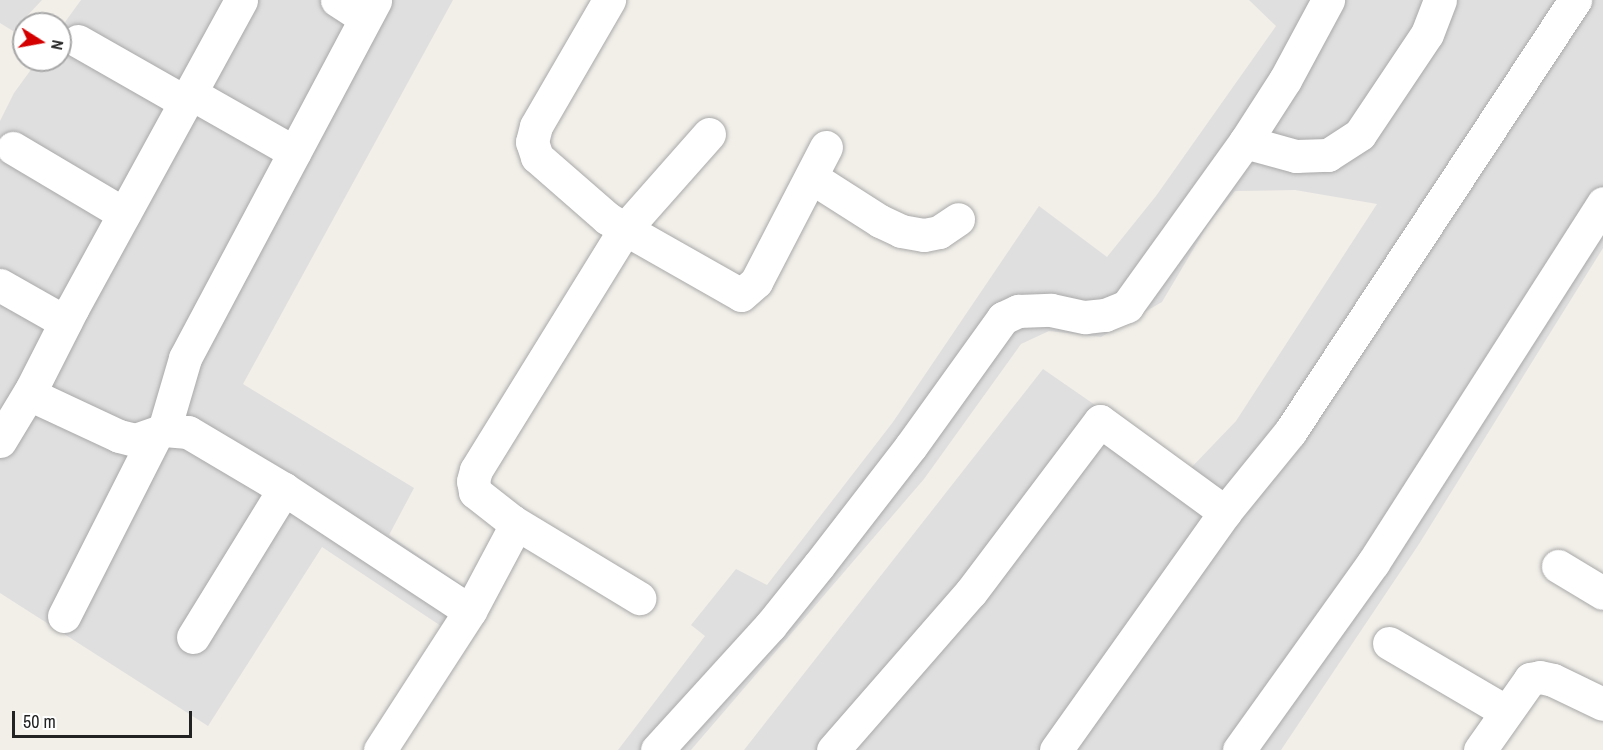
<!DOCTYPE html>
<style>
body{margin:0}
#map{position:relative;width:1603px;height:750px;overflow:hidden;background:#f2efe9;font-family:"Archivo Narrow",sans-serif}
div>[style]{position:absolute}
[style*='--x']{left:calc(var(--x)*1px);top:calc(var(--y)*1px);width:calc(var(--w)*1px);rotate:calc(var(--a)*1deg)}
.residential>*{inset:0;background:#e0dfdf}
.roads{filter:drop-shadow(0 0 2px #a9a9a9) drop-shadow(0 0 2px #a9a9a9)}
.minor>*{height:33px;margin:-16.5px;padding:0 16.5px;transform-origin:16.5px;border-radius:16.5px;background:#fff}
span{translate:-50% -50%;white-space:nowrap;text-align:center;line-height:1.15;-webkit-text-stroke:4.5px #fff;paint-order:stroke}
.north{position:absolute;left:12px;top:12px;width:60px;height:60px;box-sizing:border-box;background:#fff;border:2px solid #a7a7a7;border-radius:50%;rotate:101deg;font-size:16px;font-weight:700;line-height:24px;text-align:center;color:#222}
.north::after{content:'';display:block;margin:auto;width:21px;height:27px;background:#d40000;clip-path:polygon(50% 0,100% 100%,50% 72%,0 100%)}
.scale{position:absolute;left:12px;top:711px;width:180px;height:27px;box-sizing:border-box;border:3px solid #222;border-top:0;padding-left:8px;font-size:18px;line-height:21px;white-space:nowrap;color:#222;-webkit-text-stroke:4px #fff;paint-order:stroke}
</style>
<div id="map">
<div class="residential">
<div style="clip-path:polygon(0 0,42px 0,13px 31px,0 23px)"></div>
<div style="clip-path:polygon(81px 0,453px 0,243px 384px,414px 488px,389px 535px,468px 589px,441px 626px,322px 547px,208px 726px,0 593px,0 121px,14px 93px,38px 60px,60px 60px,60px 29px)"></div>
<div style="clip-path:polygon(1249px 0,1603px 0,1603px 248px,1419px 544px,1281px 750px,744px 750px,1043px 369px,1189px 470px,1236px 421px,1377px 204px,1295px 190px,1235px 191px,1207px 226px,1162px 302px,1101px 337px,1049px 331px,1021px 344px,924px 479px,691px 750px,618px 750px,705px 636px,691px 625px,736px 569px,767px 585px,893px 422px,1039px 206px,1107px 257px,1156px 196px,1276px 26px)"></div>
</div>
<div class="roads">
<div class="minor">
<div style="--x:337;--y:0;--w:33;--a:33"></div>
<div style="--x:78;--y:41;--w:123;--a:29.7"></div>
<div style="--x:190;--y:93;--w:120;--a:29.6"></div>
<div style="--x:709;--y:134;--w:127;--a:131.5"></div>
<div style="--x:625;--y:229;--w:133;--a:29.6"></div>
<div style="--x:741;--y:295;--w:20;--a:-41"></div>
<div style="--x:756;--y:282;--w:152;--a:-62.6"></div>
<div style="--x:1245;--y:142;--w:53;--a:15.4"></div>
<div style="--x:1296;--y:156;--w:32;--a:-2"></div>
<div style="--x:1328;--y:155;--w:38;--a:-33"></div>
<div style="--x:1360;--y:134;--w:120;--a:-56.2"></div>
<div style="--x:1427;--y:34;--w:36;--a:-69"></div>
<div style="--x:13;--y:148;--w:129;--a:30.7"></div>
<div style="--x:811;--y:177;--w:82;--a:32.5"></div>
<div style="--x:880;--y:221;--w:23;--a:25"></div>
<div style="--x:901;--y:231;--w:23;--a:10"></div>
<div style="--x:924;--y:235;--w:15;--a:-11"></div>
<div style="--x:939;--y:232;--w:23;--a:-34"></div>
<div style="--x:0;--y:285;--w:75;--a:29.6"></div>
<div style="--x:29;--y:394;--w:99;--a:25"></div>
<div style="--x:119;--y:436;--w:16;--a:14"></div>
<div style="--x:135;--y:440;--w:31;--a:-19"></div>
<div style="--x:164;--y:430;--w:24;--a:5"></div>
<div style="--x:188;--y:432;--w:112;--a:30.7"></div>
<div style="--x:284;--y:489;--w:222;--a:33.3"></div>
<div style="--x:164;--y:430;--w:75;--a:-73.7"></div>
<div style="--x:185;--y:358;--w:405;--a:-62"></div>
<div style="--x:0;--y:441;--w:62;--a:-58.9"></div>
<div style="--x:32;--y:388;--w:89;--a:-63.1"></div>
<div style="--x:72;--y:309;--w:352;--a:-61.3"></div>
<div style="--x:512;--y:521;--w:149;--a:31.2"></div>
<div style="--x:1558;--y:566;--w:52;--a:31"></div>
<div style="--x:64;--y:616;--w:205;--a:-63.1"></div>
<div style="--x:193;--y:637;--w:174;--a:-58.4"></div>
<div style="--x:1389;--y:643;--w:134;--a:30.4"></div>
<div style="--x:380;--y:750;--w:166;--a:-57.1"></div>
<div style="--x:470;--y:611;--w:89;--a:-62"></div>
<div style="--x:512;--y:532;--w:11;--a:-90"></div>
<div style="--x:512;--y:521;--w:47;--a:-141.9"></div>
<div style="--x:475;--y:492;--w:11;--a:-100"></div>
<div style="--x:473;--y:481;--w:11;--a:-75"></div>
<div style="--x:476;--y:470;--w:283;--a:-58.3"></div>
<div style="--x:625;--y:229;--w:21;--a:-149"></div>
<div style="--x:607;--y:218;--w:93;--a:-138.9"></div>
<div style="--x:537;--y:157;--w:16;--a:-108"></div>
<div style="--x:532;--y:142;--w:16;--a:-76"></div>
<div style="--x:536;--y:126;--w:146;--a:-59.9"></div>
<div style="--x:657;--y:750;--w:168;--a:-47.7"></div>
<div style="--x:770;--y:626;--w:78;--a:-51.2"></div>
<div style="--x:819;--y:565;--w:150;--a:-52.3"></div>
<div style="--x:911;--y:446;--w:158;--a:-54.3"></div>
<div style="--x:1003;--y:318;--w:17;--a:-25"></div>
<div style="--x:1018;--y:311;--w:33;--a:-2"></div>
<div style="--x:1051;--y:310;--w:35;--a:12"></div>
<div style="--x:1085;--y:317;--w:20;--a:-6"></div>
<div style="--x:1105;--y:315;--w:24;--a:-22"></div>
<div style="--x:1127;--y:306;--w:202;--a:-54.3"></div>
<div style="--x:1245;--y:142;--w:74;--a:-57.2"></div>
<div style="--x:1285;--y:80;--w:91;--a:-61.7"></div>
<div style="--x:833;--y:750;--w:210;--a:-48.9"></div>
<div style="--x:971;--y:592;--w:214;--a:-53"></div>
<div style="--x:1100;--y:421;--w:155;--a:36.1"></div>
<div style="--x:1056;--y:750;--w:292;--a:-54.6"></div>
<div style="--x:1225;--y:512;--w:103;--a:-50.9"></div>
<div style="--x:1290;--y:432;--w:518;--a:-56.59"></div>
<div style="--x:1239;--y:750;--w:230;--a:-54.4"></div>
<div style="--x:1373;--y:563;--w:427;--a:-57.4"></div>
<div style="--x:1480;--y:750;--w:87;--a:-54.8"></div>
<div style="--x:1530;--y:679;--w:10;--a:-11"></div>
<div style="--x:1540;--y:677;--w:13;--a:13"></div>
<div style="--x:1553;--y:680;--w:55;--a:25.6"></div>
</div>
</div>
<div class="north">N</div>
<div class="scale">50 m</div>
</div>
